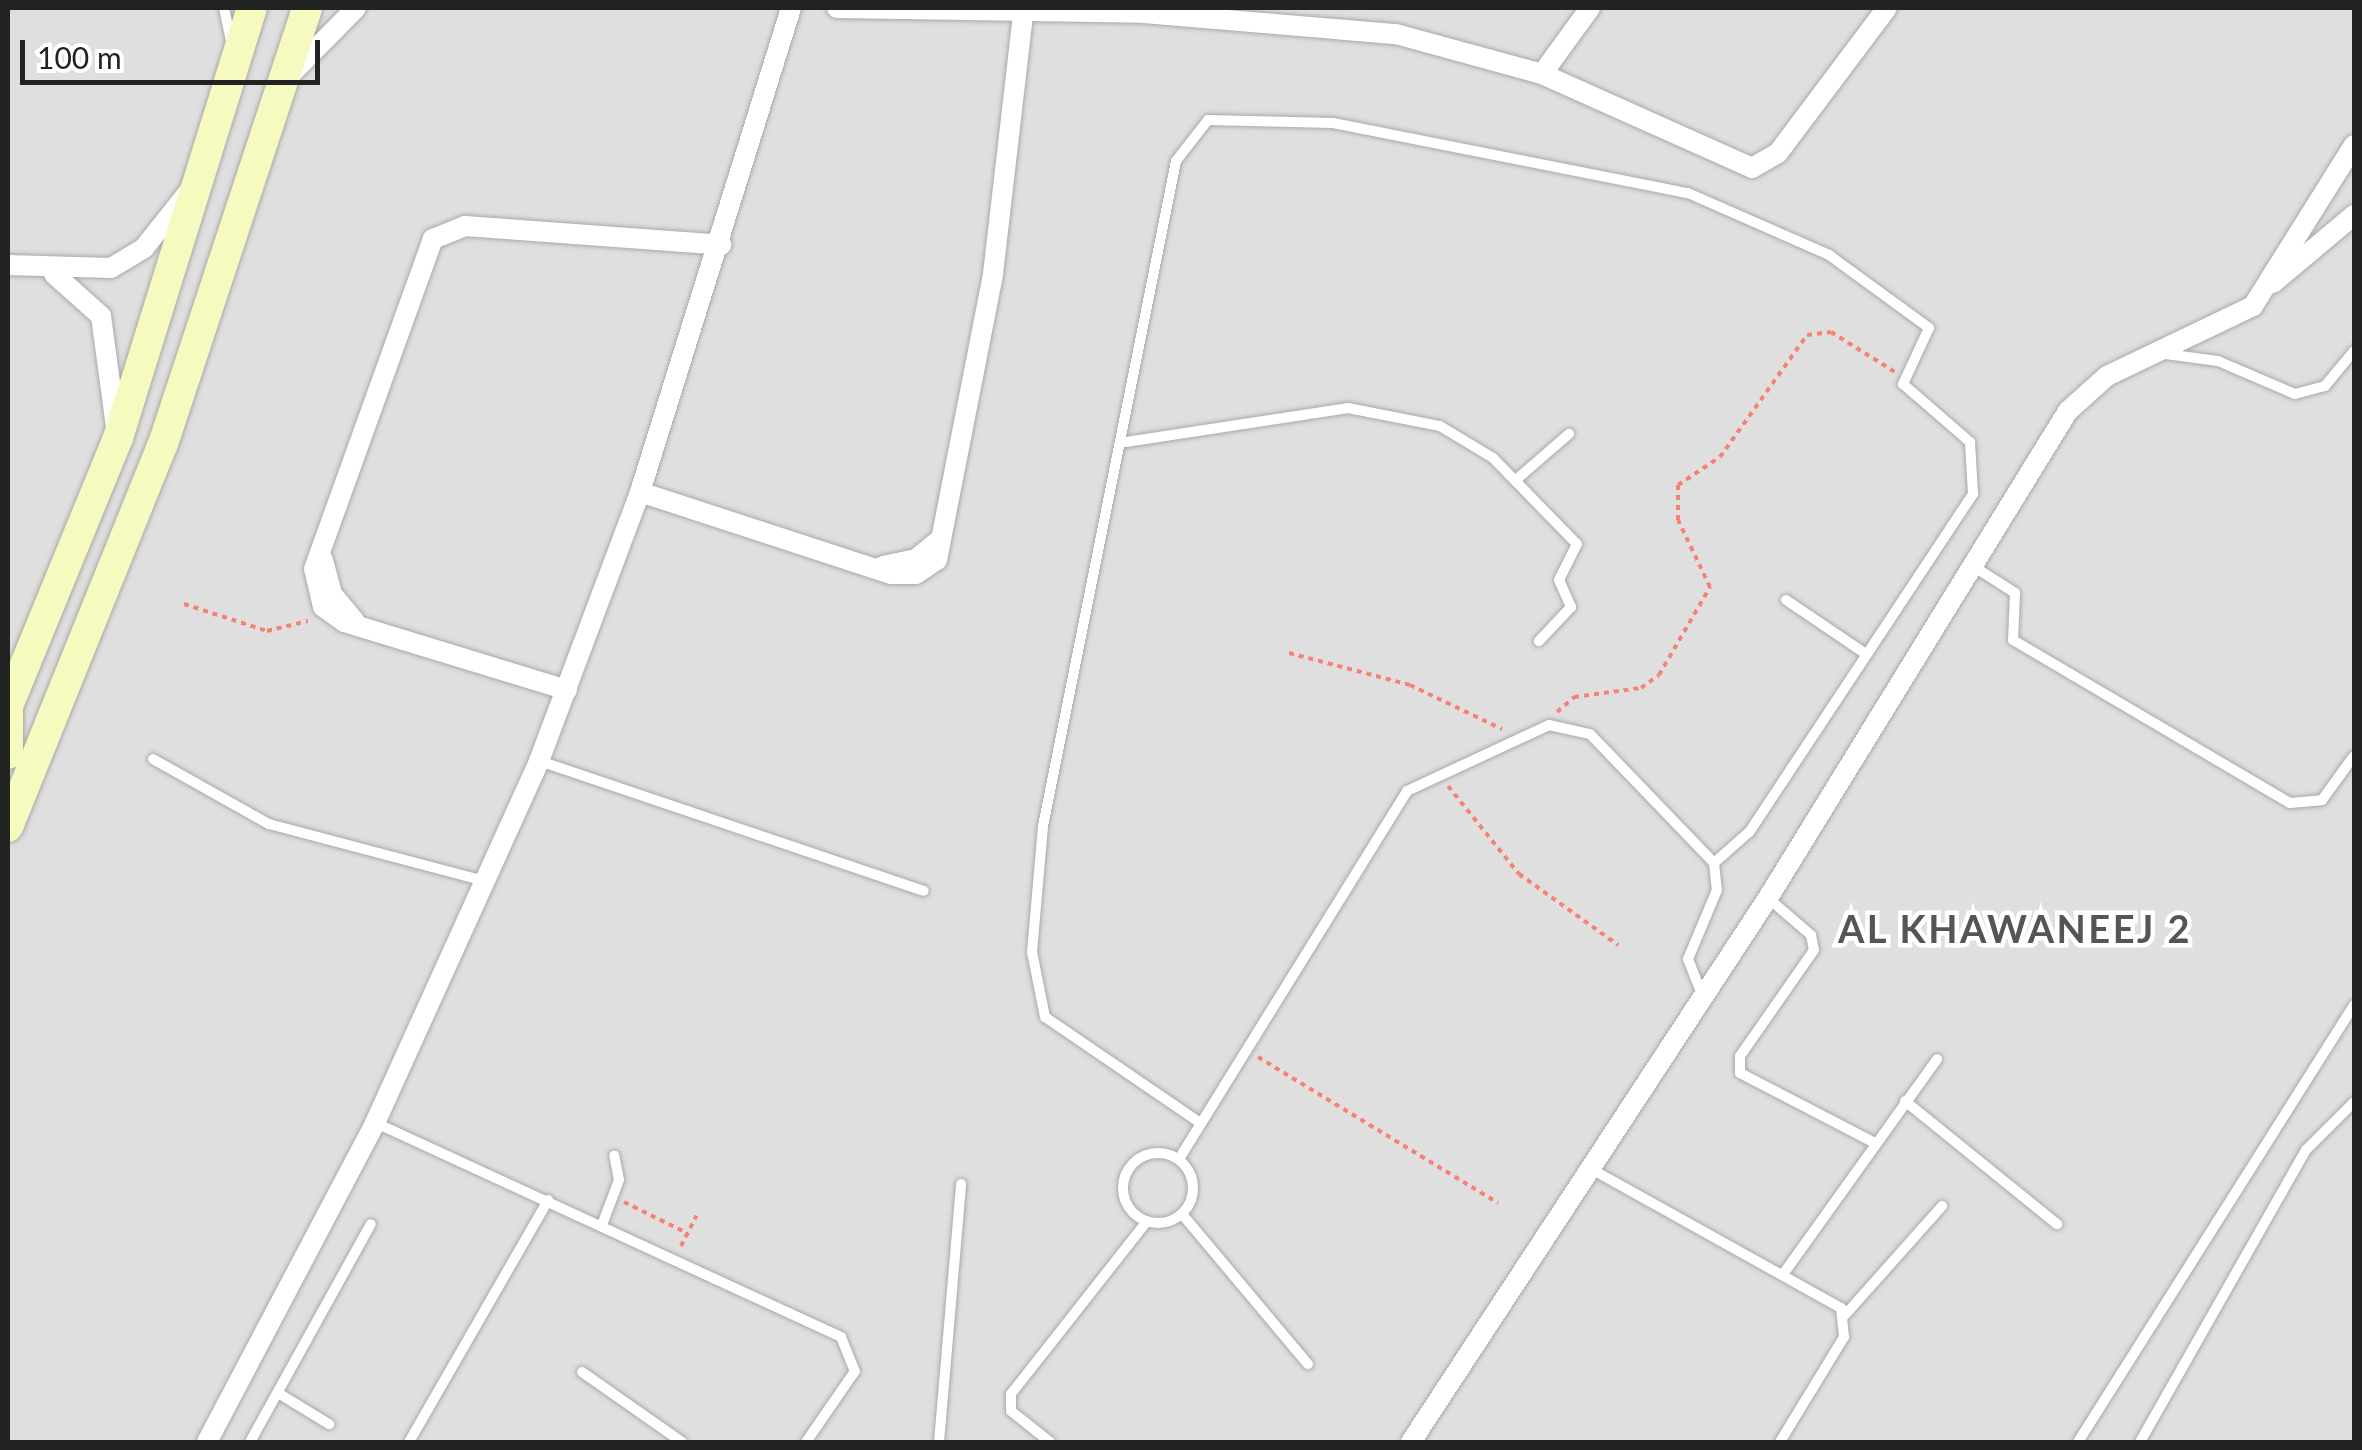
<!DOCTYPE html>
<style>
body{margin:0}
#map{position:relative;width:2362px;height:1450px;overflow:hidden;background:#f2efe9;font-family:Lato,sans-serif}
div>[style]{position:absolute}
[style*='--x']{left:calc(var(--x)*1px);top:calc(var(--y)*1px);width:calc(var(--w)*1px);rotate:calc(var(--a)*1deg)}
.residential>*{inset:0;background:#e0dfdf}
.path>*{height:4px;margin-top:-2px;transform-origin:0;background:repeating-linear-gradient(90deg,#fa8072 0 5px,transparent 0 10px)}
.roads{filter:drop-shadow(0 0 2px #a9a9a9) drop-shadow(0 0 2px #a9a9a9)}
.lane>*{height:10px;margin:-5px;padding:0 5px;transform-origin:5px;border-radius:5px;background:#fff}
.lane>.ring{margin:-5px;padding:0;box-sizing:content-box;background:none;border:10px solid #fff;border-radius:50%}
.street>*{height:20px;margin:-10px;padding:0 10px;transform-origin:10px;border-radius:10px;background:#fff}
.secondary>*{height:30px;margin:-15px;padding:0 15px;transform-origin:15px;border-radius:15px;background:#f7fabf}
span{translate:-50% -50%;white-space:nowrap;text-align:center;line-height:1.15;-webkit-text-stroke:9px #fff;paint-order:stroke}
.district-label{font-size:38px;color:#555;font-weight:700;letter-spacing:2.5px}
.frame{position:absolute;inset:0;border:10px solid #222;pointer-events:none}
.scale{position:absolute;left:20px;top:40px;width:300px;height:45px;box-sizing:border-box;border:5px solid #222;border-top:0;padding-left:12px;font-size:30px;line-height:35px;white-space:nowrap;color:#222;-webkit-text-stroke:8px #fff;paint-order:stroke}
</style>
<div id="map">
<div class="residential">
<div style="clip-path:polygon(8px 8px,2354px 8px,2354px 1442px,8px 1442px)"></div>
</div>
<div class="path">
<div style="--x:184;--y:604;--w:87;--a:18"></div>
<div style="--x:267;--y:631;--w:42;--a:-13.7"></div>
<div style="--x:1289;--y:653;--w:125;--a:14.8"></div>
<div style="--x:1410;--y:685;--w:102;--a:25.6"></div>
<div style="--x:1557;--y:712;--w:23;--a:-41"></div>
<div style="--x:1574;--y:697;--w:68;--a:-7.7"></div>
<div style="--x:1641;--y:688;--w:22;--a:-36"></div>
<div style="--x:1659;--y:675;--w:102;--a:-59.9"></div>
<div style="--x:1710;--y:587;--w:74;--a:-115.5"></div>
<div style="--x:1678;--y:520;--w:35;--a:-90"></div>
<div style="--x:1678;--y:485;--w:50;--a:-33.7"></div>
<div style="--x:1720;--y:457;--w:150;--a:-54.5"></div>
<div style="--x:1807;--y:335;--w:24;--a:-7"></div>
<div style="--x:1831;--y:332;--w:75;--a:32"></div>
<div style="--x:1448;--y:786;--w:113;--a:51.1"></div>
<div style="--x:1519;--y:874;--w:122;--a:35.6"></div>
<div style="--x:1258;--y:1057;--w:281;--a:31.3"></div>
<div style="--x:624;--y:1202;--w:70;--a:26.2"></div>
<div style="--x:681;--y:1246;--w:34;--a:-63"></div>
</div>
<div class="roads">
<div class="lane">
<div style="--x:224;--y:8;--w:38;--a:78"></div>
<div style="--x:2166;--y:354;--w:52;--a:7.7"></div>
<div style="--x:2218;--y:361;--w:84;--a:23.2"></div>
<div style="--x:2295;--y:394;--w:31;--a:-15"></div>
<div style="--x:2325;--y:386;--w:45;--a:-50.4"></div>
<div style="--x:1126;--y:442;--w:225;--a:-8.7"></div>
<div style="--x:1348;--y:408;--w:94;--a:11.1"></div>
<div style="--x:1440;--y:426;--w:62;--a:31.1"></div>
<div style="--x:1493;--y:458;--w:120;--a:45.7"></div>
<div style="--x:1577;--y:544;--w:40;--a:116.6"></div>
<div style="--x:1559;--y:580;--w:30;--a:66"></div>
<div style="--x:1571;--y:607;--w:47;--a:133.3"></div>
<div style="--x:1517;--y:479;--w:69;--a:-40.9"></div>
<div style="--x:1973;--y:566;--w:50;--a:32.7"></div>
<div style="--x:2015;--y:593;--w:47;--a:92.4"></div>
<div style="--x:2013;--y:640;--w:321;--a:30.5"></div>
<div style="--x:2290;--y:803;--w:32;--a:-5"></div>
<div style="--x:2322;--y:800;--w:54;--a:-54"></div>
<div style="--x:1786;--y:600;--w:97;--a:34"></div>
<div style="--x:153;--y:759;--w:133;--a:29.3"></div>
<div style="--x:269;--y:824;--w:223;--a:14.8"></div>
<div style="--x:540;--y:761;--w:405;--a:18.7"></div>
<div style="--x:1768;--y:898;--w:57;--a:40.7"></div>
<div style="--x:1811;--y:935;--w:15;--a:79"></div>
<div style="--x:1814;--y:950;--w:129;--a:124.9"></div>
<div style="--x:1740;--y:1056;--w:17;--a:90"></div>
<div style="--x:1740;--y:1073;--w:152;--a:27.4"></div>
<div style="--x:1905;--y:1101;--w:196;--a:39"></div>
<div style="--x:1199;--y:1122;--w:186;--a:-145.7"></div>
<div style="--x:1045;--y:1017;--w:66;--a:-101.3"></div>
<div style="--x:1032;--y:952;--w:126;--a:-85"></div>
<div style="--x:1043;--y:826;--w:678;--a:-78.69"></div>
<div style="--x:1176;--y:161;--w:52;--a:-52"></div>
<div style="--x:1208;--y:120;--w:125;--a:1.4"></div>
<div style="--x:1333;--y:123;--w:362;--a:11.2"></div>
<div style="--x:1688;--y:193;--w:154;--a:23.7"></div>
<div style="--x:1829;--y:255;--w:124;--a:36.1"></div>
<div style="--x:1929;--y:328;--w:62;--a:114.9"></div>
<div style="--x:1903;--y:384;--w:89;--a:40.9"></div>
<div style="--x:1970;--y:442;--w:52;--a:86.7"></div>
<div style="--x:1973;--y:494;--w:405;--a:123.5"></div>
<div style="--x:1749;--y:832;--w:47;--a:138.5"></div>
<div style="--x:376;--y:1123;--w:512;--a:24.71"></div>
<div style="--x:841;--y:1337;--w:37;--a:68"></div>
<div style="--x:855;--y:1371;--w:86;--a:124.6"></div>
<div class="ring" style="left:1123px;top:1153px;width:60px;height:60px"></div>
<div style="--x:1179;--y:1159;--w:433;--a:-58.2"></div>
<div style="--x:1407;--y:791;--w:157;--a:-24.9"></div>
<div style="--x:1549;--y:725;--w:42;--a:12.4"></div>
<div style="--x:1590;--y:734;--w:179;--a:46.1"></div>
<div style="--x:1714;--y:863;--w:27;--a:84"></div>
<div style="--x:1717;--y:890;--w:75;--a:112.8"></div>
<div style="--x:1688;--y:959;--w:41;--a:68.5"></div>
<div style="--x:1593;--y:1170;--w:284;--a:29.1"></div>
<div style="--x:1841;--y:1308;--w:29;--a:84"></div>
<div style="--x:1844;--y:1337;--w:123;--a:121.4"></div>
<div style="--x:1182;--y:1214;--w:196;--a:50"></div>
<div style="--x:602;--y:1225;--w:48;--a:-69.3"></div>
<div style="--x:619;--y:1180;--w:25;--a:-101"></div>
<div style="--x:1784;--y:1273;--w:263;--a:-54.4"></div>
<div style="--x:1845;--y:1315;--w:146;--a:-48.3"></div>
<div style="--x:582;--y:1372;--w:122;--a:35"></div>
<div style="--x:278;--y:1393;--w:60;--a:31.3"></div>
<div style="--x:250;--y:1442;--w:249;--a:-61"></div>
<div style="--x:409;--y:1442;--w:279;--a:-60.1"></div>
<div style="--x:939;--y:1442;--w:259;--a:-85.1"></div>
<div style="--x:1050;--y:1442;--w:50;--a:-141.5"></div>
<div style="--x:1011;--y:1411;--w:17;--a:-90"></div>
<div style="--x:1011;--y:1394;--w:220;--a:-51.8"></div>
<div style="--x:2078;--y:1442;--w:517;--a:-57.72"></div>
<div style="--x:2140;--y:1442;--w:336;--a:-60.4"></div>
<div style="--x:2306;--y:1150;--w:68;--a:-45"></div>
</div>
<div class="street">
<div style="--x:837;--y:8;--w:307;--a:0.9"></div>
<div style="--x:1144;--y:13;--w:253;--a:4.8"></div>
<div style="--x:1396;--y:34;--w:151;--a:15.3"></div>
<div style="--x:1542;--y:74;--w:230;--a:24.1"></div>
<div style="--x:1752;--y:168;--w:30;--a:-30"></div>
<div style="--x:1778;--y:153;--w:181;--a:-53.1"></div>
<div style="--x:1542;--y:74;--w:82;--a:-54"></div>
<div style="--x:287;--y:78;--w:98;--a:-45.4"></div>
<div style="--x:8;--y:265;--w:103;--a:1.7"></div>
<div style="--x:111;--y:268;--w:39;--a:-31"></div>
<div style="--x:144;--y:248;--w:75;--a:-51.5"></div>
<div style="--x:54;--y:274;--w:63;--a:41.8"></div>
<div style="--x:101;--y:316;--w:119;--a:82.3"></div>
<div style="--x:2273;--y:283;--w:106;--a:-40"></div>
<div style="--x:640;--y:492;--w:264;--a:18.1"></div>
<div style="--x:891;--y:574;--w:25;--a:0"></div>
<div style="--x:916;--y:574;--w:25;--a:-34"></div>
<div style="--x:937;--y:560;--w:291;--a:-78.9"></div>
<div style="--x:993;--y:274;--w:260;--a:-83.4"></div>
<div style="--x:323;--y:560;--w:35;--a:75"></div>
<div style="--x:332;--y:594;--w:35;--a:50"></div>
<div style="--x:883;--y:566;--w:34;--a:-12"></div>
<div style="--x:916;--y:559;--w:32;--a:-39"></div>
<div style="--x:567;--y:690;--w:233;--a:-163"></div>
<div style="--x:344;--y:622;--w:26;--a:-144"></div>
<div style="--x:323;--y:607;--w:39;--a:-103"></div>
<div style="--x:314;--y:569;--w:351;--a:-70.2"></div>
<div style="--x:433;--y:239;--w:35;--a:-22"></div>
<div style="--x:465;--y:226;--w:257;--a:4.2"></div>
<div style="--x:207;--y:1442;--w:361;--a:-62.2"></div>
<div style="--x:375;--y:1123;--w:397;--a:-65.6"></div>
<div style="--x:539;--y:761;--w:287;--a:-69.4"></div>
<div style="--x:640;--y:492;--w:507;--a:-72.67"></div>
<div style="--x:1411;--y:1442;--w:651;--a:-56.73"></div>
<div style="--x:1768;--y:898;--w:572;--a:-58.37"></div>
<div style="--x:2068;--y:411;--w:52;--a:-41.9"></div>
<div style="--x:2107;--y:376;--w:162;--a:-25.6"></div>
<div style="--x:2253;--y:306;--w:190;--a:-57.9"></div>
</div>
<div class="secondary">
<div style="--x:8;--y:706;--w:290;--a:-67.7"></div>
<div style="--x:118;--y:438;--w:450;--a:-72.7"></div>
<div style="--x:8;--y:754;--w:48;--a:-90"></div>
<div style="--x:8;--y:827;--w:413;--a:-68"></div>
<div style="--x:163;--y:444;--w:459;--a:-71.7"></div>
</div>
</div>
<div class="district-label">
<span style="left:2015px;top:929px">AL KHAWANEEJ 2</span>
</div>
<div class="frame"></div>
<div class="scale">100 m</div>
</div>
